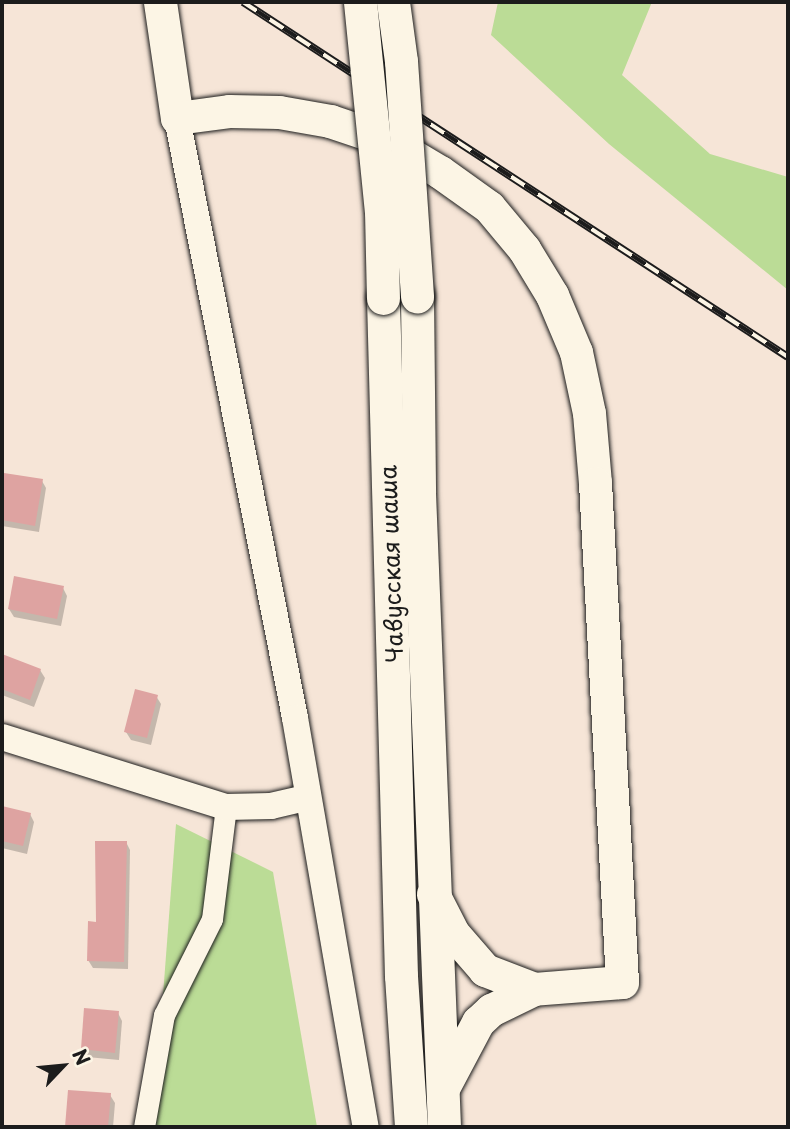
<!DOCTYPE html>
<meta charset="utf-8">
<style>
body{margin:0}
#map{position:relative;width:790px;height:1129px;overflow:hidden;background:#f6e5d7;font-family:"Playpen Sans",sans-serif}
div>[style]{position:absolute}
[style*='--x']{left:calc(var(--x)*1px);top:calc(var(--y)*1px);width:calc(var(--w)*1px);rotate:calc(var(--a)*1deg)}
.green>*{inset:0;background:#bbdc96}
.shadow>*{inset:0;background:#0003}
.building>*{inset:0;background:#dea3a1}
.roads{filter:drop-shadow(0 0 2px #1c1c1c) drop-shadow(0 0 2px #1c1c1c)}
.minor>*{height:21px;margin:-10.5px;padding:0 10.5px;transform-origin:10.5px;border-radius:10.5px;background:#fcf5e5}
.tertiary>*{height:26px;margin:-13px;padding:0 13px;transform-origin:13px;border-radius:13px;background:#fcf5e5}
.primary>*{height:33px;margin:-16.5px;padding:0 16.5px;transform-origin:16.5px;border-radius:16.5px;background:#fcf5e5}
.rail>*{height:8px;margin-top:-4px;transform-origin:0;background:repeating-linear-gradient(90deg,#fcf5e5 0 16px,#1c1c1c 0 32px);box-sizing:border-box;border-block:2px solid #1c1c1c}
.bridges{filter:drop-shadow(0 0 2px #1c1c1c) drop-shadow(0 0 2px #1c1c1c)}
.primary-bridge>*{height:33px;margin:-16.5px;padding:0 16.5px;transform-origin:16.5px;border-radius:16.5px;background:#fcf5e5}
span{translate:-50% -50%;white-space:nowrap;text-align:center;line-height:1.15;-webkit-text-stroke:7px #fcf5e5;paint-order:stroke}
.street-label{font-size:23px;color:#1c1c1c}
.frame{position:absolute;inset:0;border:4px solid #1c1c1c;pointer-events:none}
.north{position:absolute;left:28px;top:1031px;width:70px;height:70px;-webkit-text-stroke:5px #fcf5e5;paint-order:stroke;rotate:64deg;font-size:19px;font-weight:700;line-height:28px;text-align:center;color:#1c1c1c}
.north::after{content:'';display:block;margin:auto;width:24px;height:32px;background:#1c1c1c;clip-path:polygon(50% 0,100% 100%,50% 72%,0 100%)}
</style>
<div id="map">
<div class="green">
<div style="clip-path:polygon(498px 2px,652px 2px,622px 75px,710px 154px,788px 177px,788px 290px,609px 144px,491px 35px)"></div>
<div style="clip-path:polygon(176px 824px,273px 872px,317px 1127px,153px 1127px)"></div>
</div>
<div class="shadow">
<div style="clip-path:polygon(5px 475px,42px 481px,46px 488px,39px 532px,2px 526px)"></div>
<div style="clip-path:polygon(63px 588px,67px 596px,61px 626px,14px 617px,9px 609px)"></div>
<div style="clip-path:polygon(2px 656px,40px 670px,45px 678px,34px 707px,2px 695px)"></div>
<div style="clip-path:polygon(156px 696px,161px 704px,151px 745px,131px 740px,126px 732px)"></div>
<div style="clip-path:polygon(2px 808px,30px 814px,34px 822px,27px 854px,2px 848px)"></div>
<div style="clip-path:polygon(126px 842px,130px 850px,128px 969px,93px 968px,88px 960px,98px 923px)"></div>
<div style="clip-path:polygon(118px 1013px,122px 1021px,119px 1060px,87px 1057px,83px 1049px)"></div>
<div style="clip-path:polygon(70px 1092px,110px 1095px,115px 1103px,113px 1127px,67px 1127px)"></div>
</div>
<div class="building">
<div style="clip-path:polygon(4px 473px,43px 479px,35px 526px,2px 520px)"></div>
<div style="clip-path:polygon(14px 576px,64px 586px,57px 619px,8px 609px)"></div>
<div style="clip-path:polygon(2px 654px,41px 669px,30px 700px,2px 689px)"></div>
<div style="clip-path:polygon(135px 689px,158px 695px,147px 738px,124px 732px)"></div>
<div style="clip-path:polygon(2px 806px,31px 813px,23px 846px,2px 841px)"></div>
<div style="clip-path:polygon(95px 841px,127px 841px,124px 962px,87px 961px,88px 921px,96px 922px)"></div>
<div style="clip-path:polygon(84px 1008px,119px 1011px,115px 1053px,81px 1049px)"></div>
<div style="clip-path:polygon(68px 1090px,111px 1093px,108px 1127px,65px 1127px)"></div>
</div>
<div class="roads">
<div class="minor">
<div style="--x:144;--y:1127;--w:114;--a:-79.9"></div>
<div style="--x:164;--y:1015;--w:107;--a:-63.4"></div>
<div style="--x:212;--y:919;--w:113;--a:-82.9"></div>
</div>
<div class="tertiary">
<div style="--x:177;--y:118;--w:611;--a:78.87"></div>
<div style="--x:295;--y:718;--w:415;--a:80.2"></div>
<div style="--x:2;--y:737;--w:235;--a:17.4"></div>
<div style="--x:226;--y:807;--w:45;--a:-1.3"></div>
<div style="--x:271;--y:806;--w:37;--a:-13"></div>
</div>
<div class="primary">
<div style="--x:160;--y:2;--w:117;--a:81.7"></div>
<div style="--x:177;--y:118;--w:52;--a:-7.7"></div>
<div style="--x:229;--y:111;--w:50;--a:1.1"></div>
<div style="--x:279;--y:112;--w:52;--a:10"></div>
<div style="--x:330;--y:121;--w:59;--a:18.7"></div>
<div style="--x:386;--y:140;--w:63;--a:30.7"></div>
<div style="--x:440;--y:172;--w:60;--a:35.5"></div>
<div style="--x:489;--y:207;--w:55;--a:50.2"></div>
<div style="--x:524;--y:249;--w:54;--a:58.7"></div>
<div style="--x:552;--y:295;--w:62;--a:67.2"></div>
<div style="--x:576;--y:352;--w:62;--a:78"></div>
<div style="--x:589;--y:413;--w:70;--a:85.1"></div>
<div style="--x:595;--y:483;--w:500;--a:86.9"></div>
<div style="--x:622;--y:982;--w:88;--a:175.5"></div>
<div style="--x:534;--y:989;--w:53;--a:-158.8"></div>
<div style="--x:485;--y:970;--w:49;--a:-130.9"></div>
<div style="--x:453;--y:933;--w:44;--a:-117.1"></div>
<div style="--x:417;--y:296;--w:197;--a:89.4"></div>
<div style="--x:419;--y:493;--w:634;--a:87.74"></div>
<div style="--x:383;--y:298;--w:678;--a:88.48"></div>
<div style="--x:401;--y:976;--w:151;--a:86.2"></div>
<div style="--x:443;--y:1088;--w:75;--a:-62.1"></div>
<div style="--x:478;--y:1022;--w:18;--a:-43"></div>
<div style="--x:491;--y:1010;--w:48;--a:-26"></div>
</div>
</div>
<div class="rail">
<div style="--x:243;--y:2;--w:650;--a:33.08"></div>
</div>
<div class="bridges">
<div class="primary-bridge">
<div style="--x:360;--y:2;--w:210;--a:84.3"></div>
<div style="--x:381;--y:211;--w:87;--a:88.7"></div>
<div style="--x:393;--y:2;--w:60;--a:82.3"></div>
<div style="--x:401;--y:61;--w:236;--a:86.1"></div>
</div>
</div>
<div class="street-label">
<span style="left:391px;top:564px;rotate:-92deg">Чавусская шаша</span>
</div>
<div class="frame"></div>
<div class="north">N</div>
</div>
